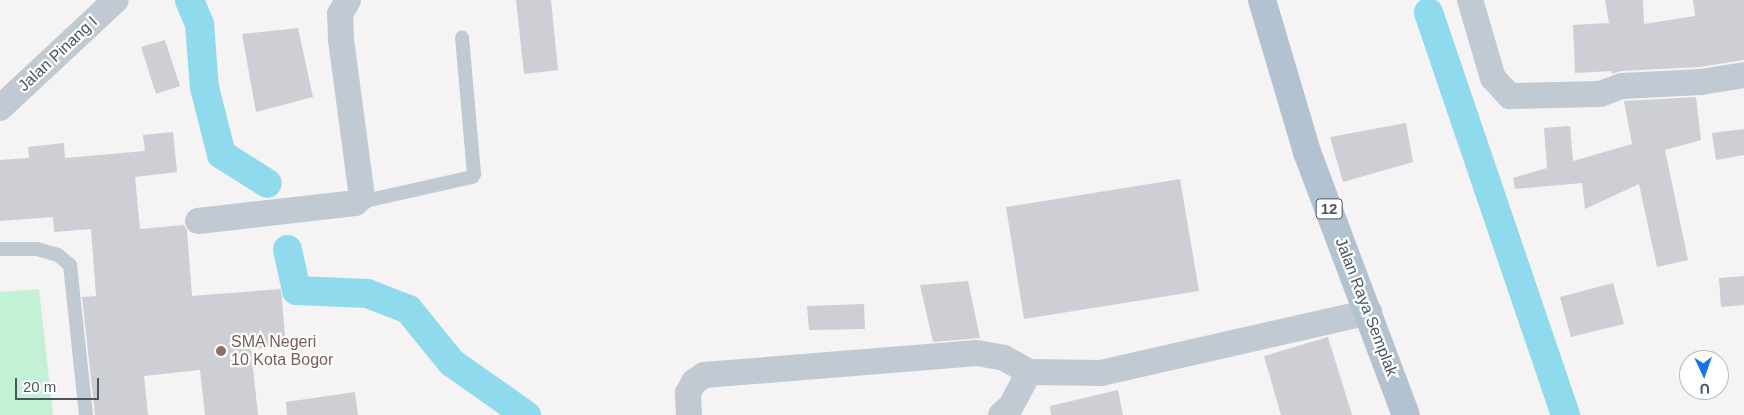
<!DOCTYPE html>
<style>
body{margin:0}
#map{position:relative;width:1744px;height:415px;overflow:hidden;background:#f5f3f3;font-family:Helvetica,sans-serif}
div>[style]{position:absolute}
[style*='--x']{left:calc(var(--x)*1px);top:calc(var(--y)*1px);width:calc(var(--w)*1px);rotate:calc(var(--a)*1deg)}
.green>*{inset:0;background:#c3f1d5}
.canal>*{height:29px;margin:-14.5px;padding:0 14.5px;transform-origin:14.5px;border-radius:14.5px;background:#90daee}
.building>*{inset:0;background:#cdcfd5}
.lane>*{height:14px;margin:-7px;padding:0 7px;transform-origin:7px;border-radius:7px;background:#c1cad2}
.street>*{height:26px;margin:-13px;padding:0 13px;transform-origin:13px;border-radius:13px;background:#c1cad2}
.primary>*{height:28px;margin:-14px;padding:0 14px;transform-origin:14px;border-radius:14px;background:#b3c2d1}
.dots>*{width:14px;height:14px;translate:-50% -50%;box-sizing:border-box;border:2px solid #fff;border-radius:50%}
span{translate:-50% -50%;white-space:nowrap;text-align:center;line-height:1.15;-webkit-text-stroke:4.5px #fff;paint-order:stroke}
.shield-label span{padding:1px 4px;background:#fff;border:1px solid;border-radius:4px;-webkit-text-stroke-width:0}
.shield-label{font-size:15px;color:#4a5661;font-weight:700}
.street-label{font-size:16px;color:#4a5661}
.education-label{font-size:16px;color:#785e54}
.left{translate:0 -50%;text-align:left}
.north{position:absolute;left:1679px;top:350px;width:50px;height:50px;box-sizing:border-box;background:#fff;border:1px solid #b7bbc0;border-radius:50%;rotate:177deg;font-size:14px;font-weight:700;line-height:20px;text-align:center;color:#4a5661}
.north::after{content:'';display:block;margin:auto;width:18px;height:22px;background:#1a73e8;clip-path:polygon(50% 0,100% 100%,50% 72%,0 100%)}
.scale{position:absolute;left:15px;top:378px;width:84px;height:22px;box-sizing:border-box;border:2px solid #4a5661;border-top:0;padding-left:6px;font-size:15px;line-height:18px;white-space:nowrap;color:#4a5661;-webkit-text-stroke:4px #fff;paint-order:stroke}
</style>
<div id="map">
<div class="green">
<div style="clip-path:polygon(39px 289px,53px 415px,0 415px,0 292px)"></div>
</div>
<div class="canal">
<div style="--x:189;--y:0;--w:26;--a:67"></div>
<div style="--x:199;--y:24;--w:63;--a:85.5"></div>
<div style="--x:204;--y:87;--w:69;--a:75.8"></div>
<div style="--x:221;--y:154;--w:54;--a:32.2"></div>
<div style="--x:1428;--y:12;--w:426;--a:71.2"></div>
<div style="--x:287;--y:249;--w:42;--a:77.6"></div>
<div style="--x:296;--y:290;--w:71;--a:2.4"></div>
<div style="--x:367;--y:293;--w:44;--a:21.3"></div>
<div style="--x:408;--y:309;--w:68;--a:50.9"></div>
<div style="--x:451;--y:362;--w:92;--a:35.2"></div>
</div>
<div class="building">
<div style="clip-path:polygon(516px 0,551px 0,558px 70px,524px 74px)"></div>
<div style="clip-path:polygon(1605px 0,1643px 0,1644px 24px,1695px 16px,1693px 0,1744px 0,1744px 60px,1699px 67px,1621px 71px,1612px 74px,1611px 71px,1575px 73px,1573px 25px,1609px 23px)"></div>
<div style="clip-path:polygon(298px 28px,313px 97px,256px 112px,242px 34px)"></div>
<div style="clip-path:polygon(165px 40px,180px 86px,156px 94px,141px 47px)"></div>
<div style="clip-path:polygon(1696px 97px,1701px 140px,1665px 150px,1688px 260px,1657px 267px,1639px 184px,1585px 209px,1582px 183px,1515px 189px,1513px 178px,1547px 168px,1544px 128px,1570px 126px,1573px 161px,1632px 144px,1624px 101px)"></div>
<div style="clip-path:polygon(1406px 123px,1413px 162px,1343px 182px,1330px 137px)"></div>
<div style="clip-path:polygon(1744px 129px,1744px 155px,1716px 160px,1712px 133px)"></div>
<div style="clip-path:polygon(173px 132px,177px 172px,135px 177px,140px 229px,184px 225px,187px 231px,192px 296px,281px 289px,286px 347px,251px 349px,258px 415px,205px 415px,200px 370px,144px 376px,148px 415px,95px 415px,82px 297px,96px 296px,91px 229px,54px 232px,53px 217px,0 221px,0 160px,29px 158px,28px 147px,64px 143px,65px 158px,145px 151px,143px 135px)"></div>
<div style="clip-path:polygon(1180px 179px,1199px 291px,1024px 319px,1006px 207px)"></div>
<div style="clip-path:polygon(1744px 276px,1744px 305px,1721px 307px,1719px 278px)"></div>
<div style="clip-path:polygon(968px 281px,980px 338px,933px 342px,920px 285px)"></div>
<div style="clip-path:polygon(1613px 283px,1624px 324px,1571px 337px,1560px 297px)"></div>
<div style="clip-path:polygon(864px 304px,865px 329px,809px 330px,807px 306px)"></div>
<div style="clip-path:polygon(1328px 337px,1352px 415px,1281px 415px,1264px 356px)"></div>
<div style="clip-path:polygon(1118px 390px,1123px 415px,1051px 415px,1050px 406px)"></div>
<div style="clip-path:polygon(355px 392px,358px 415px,287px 415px,286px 402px)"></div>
</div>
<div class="lane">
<div style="--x:356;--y:203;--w:119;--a:-12.6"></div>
<div style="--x:472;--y:177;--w:4;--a:-56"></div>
<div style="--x:474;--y:174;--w:137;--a:-95"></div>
<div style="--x:0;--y:249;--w:37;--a:0"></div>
<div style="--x:37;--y:249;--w:22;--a:16"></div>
<div style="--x:58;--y:255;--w:16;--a:40"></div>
<div style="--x:70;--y:265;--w:151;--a:83.9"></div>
</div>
<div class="street">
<div style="--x:1470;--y:0;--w:81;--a:73.6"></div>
<div style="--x:1493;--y:78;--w:25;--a:47"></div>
<div style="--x:1510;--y:96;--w:90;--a:-1.3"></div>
<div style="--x:1600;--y:94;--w:23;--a:-20"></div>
<div style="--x:1622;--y:86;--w:79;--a:-2.9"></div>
<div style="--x:1701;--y:82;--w:44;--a:-9.2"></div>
<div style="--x:0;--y:108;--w:158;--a:-43"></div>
<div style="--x:198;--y:221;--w:158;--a:-6.5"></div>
<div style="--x:355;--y:203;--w:9;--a:-41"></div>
<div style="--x:362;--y:197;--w:159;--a:-97.6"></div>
<div style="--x:341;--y:39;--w:25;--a:-92"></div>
<div style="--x:340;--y:14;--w:16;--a:-60"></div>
<div style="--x:689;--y:415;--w:22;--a:-93"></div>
<div style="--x:688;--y:393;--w:13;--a:-61"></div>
<div style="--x:694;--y:382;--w:12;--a:-35"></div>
<div style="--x:704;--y:375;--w:274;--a:-4.6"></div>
<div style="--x:977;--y:353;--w:27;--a:10"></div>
<div style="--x:1004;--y:358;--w:29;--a:29"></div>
<div style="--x:1001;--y:415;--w:13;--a:-42"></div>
<div style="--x:1011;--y:406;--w:38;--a:-62"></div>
<div style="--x:1029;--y:372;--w:72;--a:0.8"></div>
<div style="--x:1101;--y:373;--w:275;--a:-12.8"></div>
</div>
<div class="primary">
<div style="--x:1262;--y:0;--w:159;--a:73.5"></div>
<div style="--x:1307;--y:152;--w:281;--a:69.4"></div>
</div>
<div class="dots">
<div style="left:221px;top:351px;background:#8d6e63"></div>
</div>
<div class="shield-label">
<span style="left:1329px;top:209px">12</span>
</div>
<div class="street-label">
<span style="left:58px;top:54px;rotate:-43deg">Jalan Pinang I</span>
<span style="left:1366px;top:307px;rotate:69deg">Jalan Raya Semplak</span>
</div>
<div class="education-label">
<span class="left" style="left:231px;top:351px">SMA Negeri<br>10 Kota Bogor</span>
</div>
<div class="north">U</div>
<div class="scale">20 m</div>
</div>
